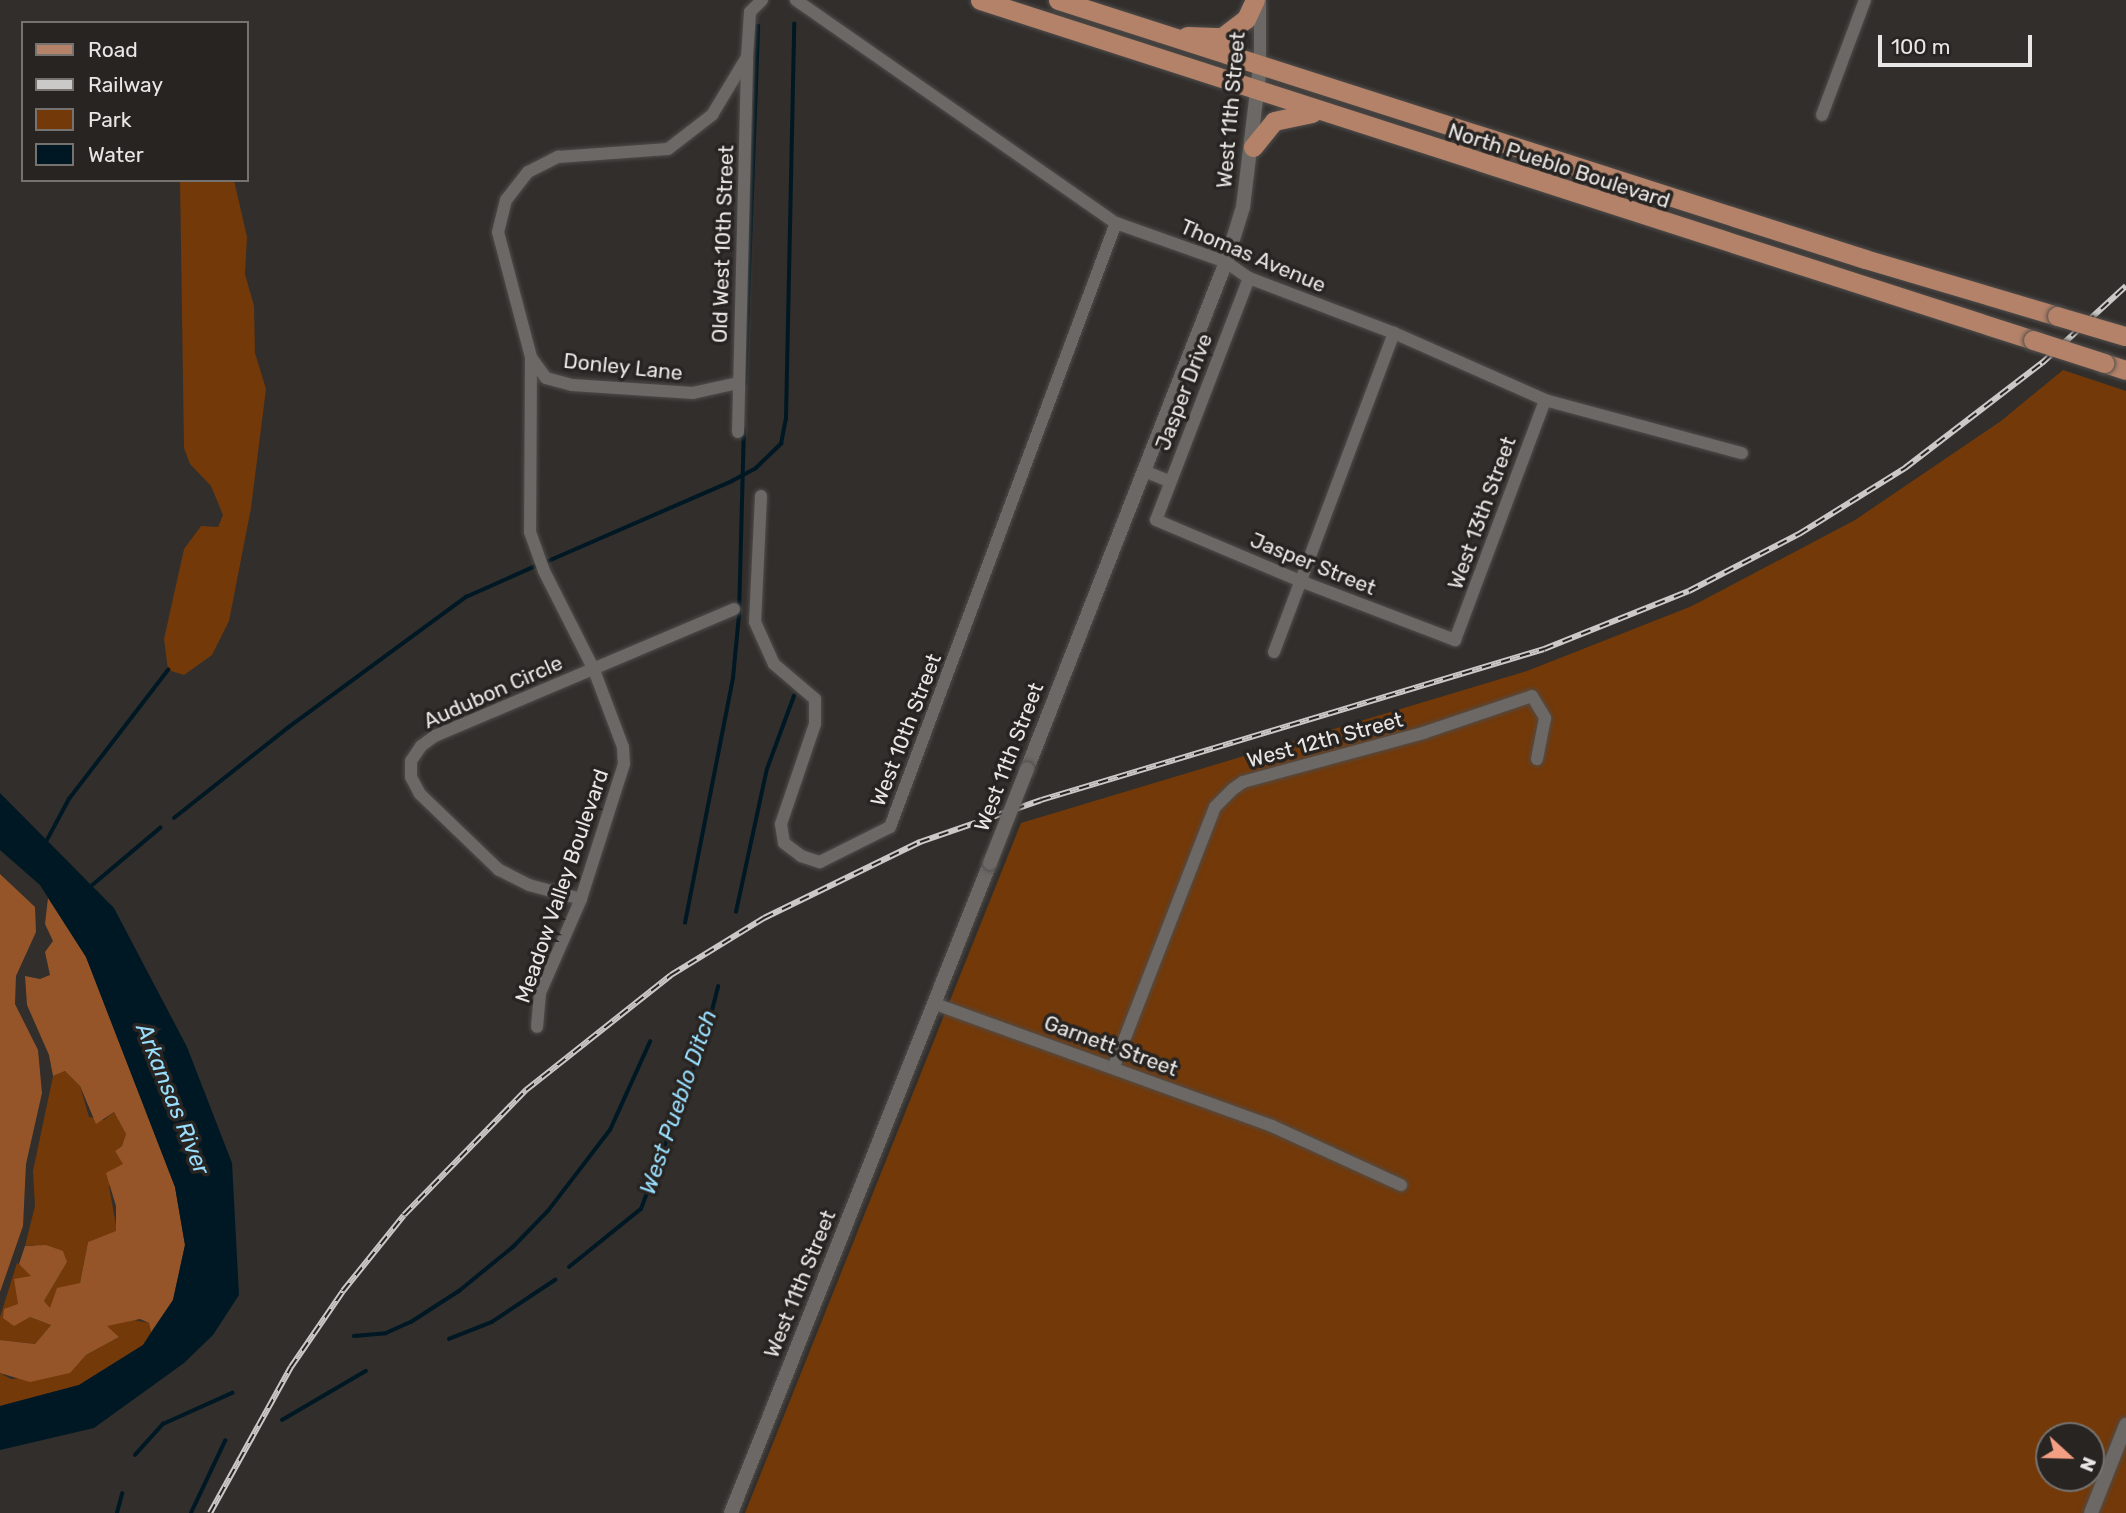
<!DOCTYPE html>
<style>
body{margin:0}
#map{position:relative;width:2126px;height:1513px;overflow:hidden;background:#312e2c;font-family:Rubik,sans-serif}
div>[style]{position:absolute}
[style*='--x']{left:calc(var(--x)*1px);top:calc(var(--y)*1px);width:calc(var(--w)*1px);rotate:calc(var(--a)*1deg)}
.green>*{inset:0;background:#733909}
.forest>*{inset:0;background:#955528}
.water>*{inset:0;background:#001823}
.stream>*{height:3.5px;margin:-1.75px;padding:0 1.75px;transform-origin:1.75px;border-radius:1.75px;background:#001823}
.roads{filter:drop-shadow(0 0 2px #4f4c4a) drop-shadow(0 0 2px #4f4c4a)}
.minor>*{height:12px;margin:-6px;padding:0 6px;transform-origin:6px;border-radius:6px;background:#6c6865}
.tertiary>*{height:14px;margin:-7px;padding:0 7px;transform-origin:7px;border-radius:7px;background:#6c6865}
.primary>*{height:19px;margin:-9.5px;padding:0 9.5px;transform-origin:9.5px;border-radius:9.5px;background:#b38269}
.rail>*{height:6px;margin-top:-3px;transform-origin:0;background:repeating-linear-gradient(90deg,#282422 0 10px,#cbc9c7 0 20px);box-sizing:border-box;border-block:2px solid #cbc9c7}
.bridges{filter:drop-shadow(0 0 2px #4f4c4a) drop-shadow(0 0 2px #4f4c4a)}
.tertiary-bridge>*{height:14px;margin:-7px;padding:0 7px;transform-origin:7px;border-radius:7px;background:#6c6865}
.primary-bridge>*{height:19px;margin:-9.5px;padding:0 9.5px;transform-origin:9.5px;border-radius:9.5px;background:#b38269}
span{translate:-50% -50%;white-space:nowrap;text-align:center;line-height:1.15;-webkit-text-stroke:7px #282422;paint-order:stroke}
.street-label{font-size:21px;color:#e9e7e5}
.water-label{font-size:23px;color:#99defc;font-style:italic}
.legend{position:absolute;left:21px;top:21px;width:228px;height:161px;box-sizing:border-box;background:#282422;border:2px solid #757270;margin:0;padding:9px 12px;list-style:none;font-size:21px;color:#e9e7e5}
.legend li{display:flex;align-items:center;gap:14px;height:35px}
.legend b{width:35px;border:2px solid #757270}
.north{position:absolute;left:2035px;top:1422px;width:70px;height:70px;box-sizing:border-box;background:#282422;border:2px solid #757270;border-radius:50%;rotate:112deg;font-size:19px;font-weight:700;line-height:28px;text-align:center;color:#e9e7e5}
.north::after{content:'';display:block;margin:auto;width:24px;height:32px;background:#f39f84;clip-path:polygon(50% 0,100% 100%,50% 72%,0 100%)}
.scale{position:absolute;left:1878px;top:35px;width:154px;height:32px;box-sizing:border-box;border:4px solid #e9e7e5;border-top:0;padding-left:9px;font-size:21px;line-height:24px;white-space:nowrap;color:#e9e7e5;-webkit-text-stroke:5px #282422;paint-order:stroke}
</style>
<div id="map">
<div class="green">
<div style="clip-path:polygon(180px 180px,234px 180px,247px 237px,245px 274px,254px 306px,255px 353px,266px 389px,251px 508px,229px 621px,212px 655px,184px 675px,168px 670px,164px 639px,184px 549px,201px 526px,218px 527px,223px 515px,211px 486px,190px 464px,184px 448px)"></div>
<div style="clip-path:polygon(evenodd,2063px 370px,2126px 391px,2126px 1513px,745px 1513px,1021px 823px,1527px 671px,1692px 606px,1855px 520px,2001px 421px,2063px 370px,2049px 1436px,2091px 1436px,2091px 1478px,2049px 1478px,2049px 1436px)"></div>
<div style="clip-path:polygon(65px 1071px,80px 1086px,89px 1117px,104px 1120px,114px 1112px,126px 1134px,122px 1146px,115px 1151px,124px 1164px,109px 1186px,117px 1231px,88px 1242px,80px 1283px,50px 1309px,44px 1301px,67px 1262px,33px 1245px,25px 1246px,35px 1206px,33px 1171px,53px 1076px)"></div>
<div style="clip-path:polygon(17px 1263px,29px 1270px,32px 1277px,18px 1290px,18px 1305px,30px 1317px,51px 1325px,35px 1344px,0 1340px,0 1317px)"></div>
<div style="clip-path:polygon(129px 1319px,149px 1323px,151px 1332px,143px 1345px,79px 1385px,0 1406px,0 1373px,11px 1379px,69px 1373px,86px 1355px,119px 1337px,106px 1326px)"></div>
</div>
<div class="forest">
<div style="clip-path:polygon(0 874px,35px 907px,36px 932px,16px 976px,15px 1004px,38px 1050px,42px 1093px,26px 1164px,23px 1226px,0 1292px)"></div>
<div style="clip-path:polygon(48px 898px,86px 957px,175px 1187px,185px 1245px,173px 1300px,151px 1332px,149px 1323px,140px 1319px,107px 1326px,119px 1337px,86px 1355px,70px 1373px,30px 1382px,0 1373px,0 1340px,35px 1344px,51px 1325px,30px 1317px,14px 1326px,3px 1318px,4px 1309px,18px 1304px,14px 1279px,31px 1276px,19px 1264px,25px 1246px,46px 1245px,63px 1251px,67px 1262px,44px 1301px,50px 1308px,57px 1288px,80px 1283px,88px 1242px,116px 1231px,116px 1206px,106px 1173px,123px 1164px,115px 1151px,122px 1146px,126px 1134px,114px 1112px,96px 1124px,80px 1086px,65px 1071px,53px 1076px,49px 1055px,27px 1005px,25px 976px,40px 979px,50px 975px,45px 952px,53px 941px,45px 924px)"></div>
</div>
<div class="water">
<div style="clip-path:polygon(0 793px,114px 908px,187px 1047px,232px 1163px,239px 1295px,213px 1335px,184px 1363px,94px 1428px,0 1450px,0 1406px,79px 1385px,143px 1345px,173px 1300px,185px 1245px,175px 1187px,86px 957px,40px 885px,0 850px)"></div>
</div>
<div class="stream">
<div style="--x:745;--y:384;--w:358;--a:-87.9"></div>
<div style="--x:546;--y:562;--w:203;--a:-23.5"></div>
<div style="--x:732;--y:481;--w:27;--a:-28"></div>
<div style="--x:756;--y:468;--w:35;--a:-44"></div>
<div style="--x:781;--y:444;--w:26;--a:-79"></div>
<div style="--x:786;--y:418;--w:394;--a:-88.8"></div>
<div style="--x:174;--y:818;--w:147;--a:-38.4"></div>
<div style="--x:289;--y:727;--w:220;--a:-36.3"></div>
<div style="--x:466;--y:597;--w:79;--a:-24"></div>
<div style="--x:47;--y:840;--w:47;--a:-61.8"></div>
<div style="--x:69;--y:799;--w:163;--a:-52.5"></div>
<div style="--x:90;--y:887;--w:92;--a:-40.1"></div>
<div style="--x:736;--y:912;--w:146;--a:-77.8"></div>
<div style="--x:767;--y:769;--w:78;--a:-69.7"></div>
<div style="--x:685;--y:923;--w:250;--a:-78.9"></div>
<div style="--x:733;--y:678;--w:62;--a:-84.5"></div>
<div style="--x:739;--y:616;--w:186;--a:-88.5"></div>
<div style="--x:569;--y:1267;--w:92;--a:-38.9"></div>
<div style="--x:641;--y:1209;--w:183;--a:-69.5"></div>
<div style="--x:705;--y:1038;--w:53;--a:-75.7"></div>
<div style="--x:354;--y:1336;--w:32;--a:-5"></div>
<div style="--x:386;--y:1333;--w:27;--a:-24"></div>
<div style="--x:411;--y:1322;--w:57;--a:-32.9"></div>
<div style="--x:459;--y:1291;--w:70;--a:-39.2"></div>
<div style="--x:513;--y:1247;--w:50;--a:-45.8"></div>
<div style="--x:548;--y:1211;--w:102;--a:-52.6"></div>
<div style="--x:610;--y:1130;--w:97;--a:-65.6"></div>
<div style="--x:449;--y:1339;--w:46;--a:-21.6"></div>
<div style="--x:492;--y:1322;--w:76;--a:-33.7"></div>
<div style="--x:282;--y:1420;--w:97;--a:-30.3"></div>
<div style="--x:135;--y:1455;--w:42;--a:-47.9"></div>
<div style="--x:163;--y:1424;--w:76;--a:-24.2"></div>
<div style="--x:117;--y:1513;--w:20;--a:-75"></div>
<div style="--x:191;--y:1513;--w:80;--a:-64.7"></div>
</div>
<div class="roads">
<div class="minor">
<div style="--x:796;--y:0;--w:390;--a:34.9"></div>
<div style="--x:1116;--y:223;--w:117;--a:19.5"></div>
<div style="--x:1226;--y:262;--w:28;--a:35"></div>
<div style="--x:1249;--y:278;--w:155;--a:20.8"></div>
<div style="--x:1394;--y:333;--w:165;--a:23.9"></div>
<div style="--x:1545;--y:400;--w:204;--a:15.1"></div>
<div style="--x:1260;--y:0;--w:66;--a:90"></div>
<div style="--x:1822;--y:115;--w:123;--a:-69.5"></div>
<div style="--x:1249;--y:278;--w:259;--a:111"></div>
<div style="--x:1156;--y:520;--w:160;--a:22.9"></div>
<div style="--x:1303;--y:582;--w:163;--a:20.9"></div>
<div style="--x:1455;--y:640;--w:256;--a:-69.4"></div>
<div style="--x:531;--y:357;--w:175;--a:90.3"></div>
<div style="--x:530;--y:532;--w:41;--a:70.3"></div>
<div style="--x:544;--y:571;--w:111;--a:63.2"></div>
<div style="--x:594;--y:670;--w:82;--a:69.4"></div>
<div style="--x:623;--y:747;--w:17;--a:87"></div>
<div style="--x:624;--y:764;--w:142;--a:107.7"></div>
<div style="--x:581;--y:899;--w:103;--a:113.6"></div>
<div style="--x:540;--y:993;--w:34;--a:95"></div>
<div style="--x:738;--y:383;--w:46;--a:167.5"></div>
<div style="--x:693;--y:393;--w:121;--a:-176.2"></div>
<div style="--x:572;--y:385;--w:27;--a:-165"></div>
<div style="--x:546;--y:378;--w:26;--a:-126"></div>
<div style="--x:531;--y:357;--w:129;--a:-104.8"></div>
<div style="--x:498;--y:232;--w:33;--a:-76"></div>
<div style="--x:506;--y:200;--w:36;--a:-52"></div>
<div style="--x:528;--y:172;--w:34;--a:-27"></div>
<div style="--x:558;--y:157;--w:110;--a:-4.2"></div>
<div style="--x:668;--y:149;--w:56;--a:-37.7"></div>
<div style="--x:712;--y:115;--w:68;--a:-58.9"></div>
<div style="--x:738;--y:432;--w:375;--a:-88.6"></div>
<div style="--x:747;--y:57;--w:45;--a:-86.2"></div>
<div style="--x:750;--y:12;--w:17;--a:-45"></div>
<div style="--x:1144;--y:471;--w:27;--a:22"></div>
<div style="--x:761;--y:496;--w:126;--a:92.7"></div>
<div style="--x:755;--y:622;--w:46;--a:65.7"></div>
<div style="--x:774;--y:664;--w:54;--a:40.5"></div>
<div style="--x:815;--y:699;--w:25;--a:90"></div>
<div style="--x:815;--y:724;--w:106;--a:108.8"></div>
<div style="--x:781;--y:824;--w:19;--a:81"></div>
<div style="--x:784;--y:843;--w:21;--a:37"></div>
<div style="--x:801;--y:856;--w:20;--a:18"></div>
<div style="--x:820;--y:862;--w:78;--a:-26.6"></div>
<div style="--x:890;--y:827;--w:645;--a:-69.49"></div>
<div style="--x:1274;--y:652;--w:341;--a:-69.4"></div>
<div style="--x:581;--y:899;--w:54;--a:-164.9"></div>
<div style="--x:529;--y:885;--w:34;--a:-153"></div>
<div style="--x:499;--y:870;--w:110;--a:-136.1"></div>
<div style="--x:420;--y:794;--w:19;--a:-118"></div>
<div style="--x:411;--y:777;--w:16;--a:-90"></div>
<div style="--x:411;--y:761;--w:18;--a:-56"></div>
<div style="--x:421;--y:746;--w:17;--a:-36"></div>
<div style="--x:435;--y:736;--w:325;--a:-23"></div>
<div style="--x:935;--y:1004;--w:358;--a:19.9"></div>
<div style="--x:1272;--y:1126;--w:142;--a:24.6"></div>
<div style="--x:1114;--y:1066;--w:278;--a:-68.7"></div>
<div style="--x:1215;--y:807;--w:25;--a:-45"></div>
<div style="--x:1233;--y:789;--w:12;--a:-35"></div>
<div style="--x:1243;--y:782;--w:187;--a:-15.2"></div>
<div style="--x:1423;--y:733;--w:115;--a:-18.7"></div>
<div style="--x:1532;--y:696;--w:26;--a:59"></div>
<div style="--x:1545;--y:718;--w:42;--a:101"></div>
</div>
<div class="tertiary">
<div style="--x:1027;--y:769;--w:545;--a:-68.57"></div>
<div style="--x:1226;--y:262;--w:58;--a:-72.8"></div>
<div style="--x:1243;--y:207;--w:142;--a:-83.1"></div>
<div style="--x:731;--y:1513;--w:700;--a:-68.27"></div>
<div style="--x:2091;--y:1513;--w:95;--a:-68.3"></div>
</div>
<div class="primary">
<div style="--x:980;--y:0;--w:1107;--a:17.89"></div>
<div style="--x:1058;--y:0;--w:848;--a:17.79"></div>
<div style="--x:1865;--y:259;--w:200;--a:16.5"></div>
<div style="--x:1187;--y:36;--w:35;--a:2"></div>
<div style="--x:1222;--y:37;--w:30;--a:-37"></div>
<div style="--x:1246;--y:19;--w:21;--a:-65"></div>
<div style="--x:1253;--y:147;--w:33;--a:-51"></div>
<div style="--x:1274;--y:121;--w:39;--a:-12"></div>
<div style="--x:2104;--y:363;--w:23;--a:18"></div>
</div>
</div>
<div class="rail">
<div style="--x:210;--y:1513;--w:167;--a:-61"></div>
<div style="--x:291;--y:1367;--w:92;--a:-55.6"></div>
<div style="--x:343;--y:1291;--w:97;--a:-51.2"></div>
<div style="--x:404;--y:1215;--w:175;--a:-45.7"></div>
<div style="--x:526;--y:1090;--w:185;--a:-38.4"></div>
<div style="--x:671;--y:975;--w:109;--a:-31.5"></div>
<div style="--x:764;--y:918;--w:174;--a:-26"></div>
<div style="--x:920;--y:842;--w:128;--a:-19.1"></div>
<div style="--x:1041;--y:800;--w:525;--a:-16.71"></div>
<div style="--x:1544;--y:649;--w:156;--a:-21.8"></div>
<div style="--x:1689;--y:591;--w:124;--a:-27.4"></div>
<div style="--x:1799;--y:534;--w:125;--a:-31.9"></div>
<div style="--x:1905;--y:468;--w:173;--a:-37.5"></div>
<div style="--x:2042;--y:363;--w:114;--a:-42.5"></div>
</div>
<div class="bridges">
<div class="tertiary-bridge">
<div style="--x:990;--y:863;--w:101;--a:-68.5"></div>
</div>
<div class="primary-bridge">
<div style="--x:2057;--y:316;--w:71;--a:16.4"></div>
<div style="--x:2033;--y:340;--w:75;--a:17.9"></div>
</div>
</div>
<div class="street-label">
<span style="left:1231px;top:110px;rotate:-85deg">West 11th Street</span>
<span style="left:1559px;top:166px;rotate:18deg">North Pueblo Boulevard</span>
<span style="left:723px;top:244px;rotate:-88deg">Old West 10th Street</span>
<span style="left:1253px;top:256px;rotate:23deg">Thomas Avenue</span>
<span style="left:623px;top:367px;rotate:6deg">Donley Lane</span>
<span style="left:1184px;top:392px;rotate:-69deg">Jasper Drive</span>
<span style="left:1482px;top:513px;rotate:-70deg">West 13th Street</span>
<span style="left:1313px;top:564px;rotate:22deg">Jasper Street</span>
<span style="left:493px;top:692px;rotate:-24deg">Audubon Circle</span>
<span style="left:906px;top:730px;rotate:-69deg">West 10th Street</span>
<span style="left:1325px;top:740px;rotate:-15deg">West 12th Street</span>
<span style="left:1009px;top:757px;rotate:-69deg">West 11th Street</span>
<span style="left:562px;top:886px;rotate:-71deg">Meadow Valley Boulevard</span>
<span style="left:1111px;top:1046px;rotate:20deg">Garnett Street</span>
<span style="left:800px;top:1284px;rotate:-68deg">West 11th Street</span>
</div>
<div class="water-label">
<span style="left:173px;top:1099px;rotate:68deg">Arkansas River</span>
<span style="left:678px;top:1102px;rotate:-71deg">West Pueblo Ditch</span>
</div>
<ul class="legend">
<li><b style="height:9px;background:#b38269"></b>Road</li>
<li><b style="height:9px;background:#cbc9c7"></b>Railway</li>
<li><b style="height:19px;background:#733909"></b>Park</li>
<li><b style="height:19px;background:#001823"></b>Water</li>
</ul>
<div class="north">N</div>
<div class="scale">100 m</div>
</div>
